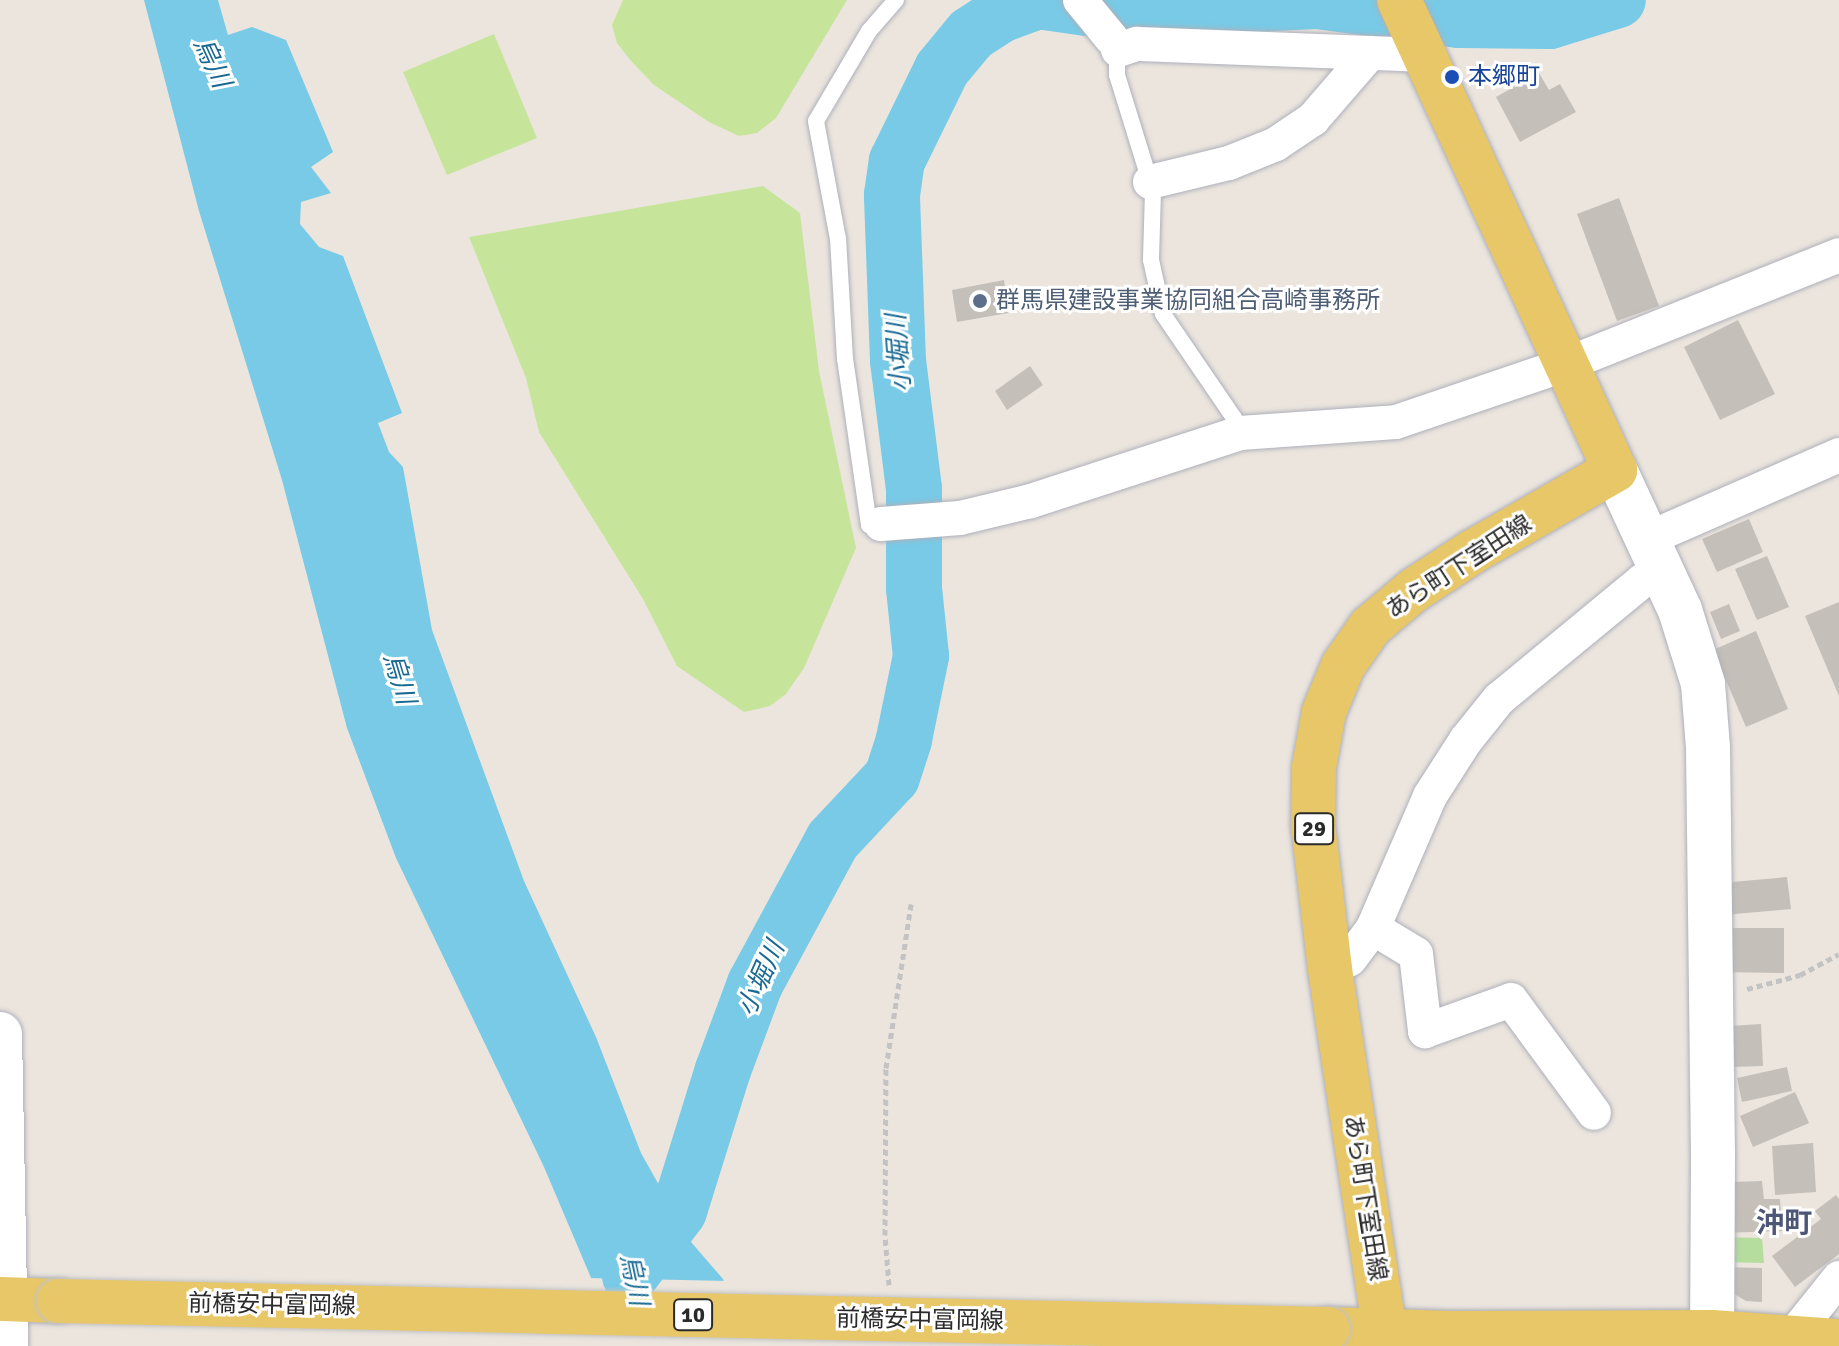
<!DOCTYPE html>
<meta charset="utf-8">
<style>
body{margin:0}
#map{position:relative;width:1839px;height:1346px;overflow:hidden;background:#ebe5de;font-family:Signika,"Noto Sans JP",sans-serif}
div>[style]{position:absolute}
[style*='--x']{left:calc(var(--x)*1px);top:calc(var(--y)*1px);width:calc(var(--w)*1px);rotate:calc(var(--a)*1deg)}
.green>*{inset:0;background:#b5de9e}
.pitch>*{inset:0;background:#c6e59a}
.water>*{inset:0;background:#78cae6}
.pier>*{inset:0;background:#ebe5de}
.river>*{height:56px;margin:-28px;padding:0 28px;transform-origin:28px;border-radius:28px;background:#78cae6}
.building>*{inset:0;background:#c4bfb9}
.path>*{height:5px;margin-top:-2.5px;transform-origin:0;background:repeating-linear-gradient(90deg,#c3c3c3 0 6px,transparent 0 10px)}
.roads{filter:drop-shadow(0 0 2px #aeb0ba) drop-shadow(0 0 2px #aeb0ba)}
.lane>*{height:16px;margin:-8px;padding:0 8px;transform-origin:8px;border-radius:8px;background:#fff}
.street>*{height:34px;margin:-17px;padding:0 17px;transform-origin:17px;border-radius:17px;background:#fff}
.secondary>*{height:44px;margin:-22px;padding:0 22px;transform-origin:22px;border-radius:22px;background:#fff}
.primary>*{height:44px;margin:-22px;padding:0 22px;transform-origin:22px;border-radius:22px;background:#e7c767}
.bridges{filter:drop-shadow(0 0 2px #c3c3c3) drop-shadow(0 0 2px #c3c3c3)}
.primary-bridge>*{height:44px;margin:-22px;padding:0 22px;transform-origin:22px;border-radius:22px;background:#e7c767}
.dots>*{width:22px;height:22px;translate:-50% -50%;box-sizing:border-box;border:4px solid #fff;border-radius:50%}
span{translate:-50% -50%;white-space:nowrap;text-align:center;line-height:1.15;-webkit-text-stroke:6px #fff;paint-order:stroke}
.shield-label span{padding:2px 6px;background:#fff;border:2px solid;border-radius:6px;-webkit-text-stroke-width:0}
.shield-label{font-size:22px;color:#2a2a2a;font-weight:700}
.transit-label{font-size:24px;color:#164399}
.left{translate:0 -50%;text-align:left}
.service-label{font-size:24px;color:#4e5e75}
.street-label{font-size:24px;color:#2a2a2a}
.water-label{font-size:26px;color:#176992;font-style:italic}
.quarter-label{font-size:28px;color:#4e5678;font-weight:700}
</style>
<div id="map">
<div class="green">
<div style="clip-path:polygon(1719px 1237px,1762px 1238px,1764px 1263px,1719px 1262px)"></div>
</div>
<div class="pitch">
<div style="clip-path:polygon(623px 0,847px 0,776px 118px,757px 133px,739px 136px,709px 122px,654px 85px,631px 61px,617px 43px,612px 25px)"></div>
<div style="clip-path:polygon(494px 34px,537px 138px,447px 175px,403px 72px)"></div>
<div style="clip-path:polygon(763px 186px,800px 213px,819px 371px,856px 548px,804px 668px,786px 694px,770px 706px,744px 712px,677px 666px,643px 599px,539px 432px,526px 378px,469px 237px)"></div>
</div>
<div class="water">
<div style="clip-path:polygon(144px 0,218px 0,228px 35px,252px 27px,286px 40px,333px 152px,311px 167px,331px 193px,301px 202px,300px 224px,319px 247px,343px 256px,402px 413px,378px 423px,389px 452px,403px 467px,432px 630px,524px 881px,596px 1037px,641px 1153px,691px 1242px,723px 1279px,750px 1346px,617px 1339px,544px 1167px,396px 858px,347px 728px,282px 480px,199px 211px)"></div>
</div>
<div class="pier">
<div style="clip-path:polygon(587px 1278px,729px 1281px,754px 1346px,616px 1346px)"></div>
</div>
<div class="river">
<div style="--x:630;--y:1276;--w:81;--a:-53"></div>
<div style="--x:679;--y:1211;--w:148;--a:-72.7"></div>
<div style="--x:723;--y:1070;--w:92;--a:-69.6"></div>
<div style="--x:755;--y:984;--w:164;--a:-61.6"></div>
<div style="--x:833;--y:840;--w:86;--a:-46.9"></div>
<div style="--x:892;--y:777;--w:40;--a:-72"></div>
<div style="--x:904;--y:739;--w:85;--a:-78.4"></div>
<div style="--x:921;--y:656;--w:68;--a:-95.9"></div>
<div style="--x:914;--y:588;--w:99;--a:-90"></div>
<div style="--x:914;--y:489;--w:129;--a:-97.1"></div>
<div style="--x:898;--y:361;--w:166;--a:-92.1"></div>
<div style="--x:892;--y:195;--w:34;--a:-82"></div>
<div style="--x:897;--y:161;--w:102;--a:-63.9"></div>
<div style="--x:942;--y:69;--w:45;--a:-50.4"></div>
<div style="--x:971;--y:34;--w:35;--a:-33"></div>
<div style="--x:1000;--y:15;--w:40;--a:-20.2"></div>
<div style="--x:1038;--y:1;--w:70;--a:8.2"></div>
<div style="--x:1107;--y:11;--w:210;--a:-2.7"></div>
<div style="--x:1317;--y:1;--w:143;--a:7.6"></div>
<div style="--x:1459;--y:20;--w:91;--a:0.6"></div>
<div style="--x:1550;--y:21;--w:71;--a:-17.2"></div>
</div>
<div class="building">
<div style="clip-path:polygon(1539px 73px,1549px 90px,1560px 84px,1576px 112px,1520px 142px,1496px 97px)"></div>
<div style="clip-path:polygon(1619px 198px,1659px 306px,1617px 321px,1577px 214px)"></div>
<div style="clip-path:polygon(1004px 280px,1008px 313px,957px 322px,952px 290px)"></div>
<div style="clip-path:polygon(1738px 320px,1775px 394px,1720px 420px,1684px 347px)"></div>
<div style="clip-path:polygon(1030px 366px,1043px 385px,1007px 410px,995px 391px)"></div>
<div style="clip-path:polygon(1749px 519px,1763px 552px,1717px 572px,1702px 539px)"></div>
<div style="clip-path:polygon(1767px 556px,1789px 607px,1757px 620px,1735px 569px)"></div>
<div style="clip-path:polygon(1839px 602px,1839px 696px,1805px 616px)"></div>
<div style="clip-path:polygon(1729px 604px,1740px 631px,1721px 639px,1710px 612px)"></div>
<div style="clip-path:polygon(1756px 631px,1788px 709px,1746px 727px,1713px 650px)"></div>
<div style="clip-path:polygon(1787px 877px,1791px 909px,1724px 915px,1721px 883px)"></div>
<div style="clip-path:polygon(1720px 928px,1784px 928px,1784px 973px,1720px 972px)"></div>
<div style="clip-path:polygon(1761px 1024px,1763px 1066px,1731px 1067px,1729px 1026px)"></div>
<div style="clip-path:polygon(1787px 1067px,1792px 1091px,1742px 1102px,1737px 1078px)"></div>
<div style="clip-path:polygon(1795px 1092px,1809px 1123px,1753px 1147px,1740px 1116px)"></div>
<div style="clip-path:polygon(1813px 1143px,1816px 1192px,1775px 1195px,1772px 1146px)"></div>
<div style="clip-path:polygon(1762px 1181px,1764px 1199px,1780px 1199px,1782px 1231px,1721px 1233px,1731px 1182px)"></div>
<div style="clip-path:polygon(1836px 1195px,1839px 1199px,1839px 1254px,1795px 1287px,1772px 1256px,1821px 1219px,1815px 1211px)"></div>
<div style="clip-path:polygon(1721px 1267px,1762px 1268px,1762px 1302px,1746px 1301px,1721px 1286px)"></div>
</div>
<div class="path">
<div style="--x:1747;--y:989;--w:55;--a:-14.8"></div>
<div style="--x:1800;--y:975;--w:44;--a:-28.3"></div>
<div style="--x:889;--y:1285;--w:50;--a:-94.6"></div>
<div style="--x:885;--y:1235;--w:167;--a:-89.7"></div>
<div style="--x:886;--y:1068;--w:166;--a:-81.3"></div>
</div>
<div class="roads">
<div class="lane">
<div style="--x:1117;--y:48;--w:27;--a:90"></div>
<div style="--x:1117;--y:75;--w:121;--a:72.8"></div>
<div style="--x:1153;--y:191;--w:69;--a:91.7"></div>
<div style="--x:1151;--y:260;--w:55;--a:77.5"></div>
<div style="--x:1163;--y:314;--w:126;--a:55.7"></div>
<div style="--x:1234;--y:418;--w:16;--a:68"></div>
<div style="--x:877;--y:525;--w:8;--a:180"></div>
<div style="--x:869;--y:525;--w:168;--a:-98.2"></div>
<div style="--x:845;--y:359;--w:120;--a:-93.3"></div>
<div style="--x:838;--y:239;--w:120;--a:-100.6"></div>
<div style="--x:816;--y:121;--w:104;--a:-59.5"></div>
<div style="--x:869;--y:31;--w:41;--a:-48.9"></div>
</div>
<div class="street">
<div style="--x:1080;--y:0;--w:50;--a:50.6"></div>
<div style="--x:1118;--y:50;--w:20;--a:-18"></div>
<div style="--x:1137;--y:44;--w:286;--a:2.2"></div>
<div style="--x:1150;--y:182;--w:81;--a:-13.5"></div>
<div style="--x:1229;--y:163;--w:51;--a:-22"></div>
<div style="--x:1276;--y:144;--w:45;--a:-34"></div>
<div style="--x:1313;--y:119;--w:87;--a:-49.2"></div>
<div style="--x:881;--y:524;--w:79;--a:-4.3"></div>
<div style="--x:960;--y:518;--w:73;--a:-13.5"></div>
<div style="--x:1031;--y:501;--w:220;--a:-18"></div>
<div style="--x:1240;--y:433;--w:156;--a:-4"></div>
<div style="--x:1396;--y:422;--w:181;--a:-18.7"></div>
<div style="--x:1567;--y:364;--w:293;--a:-21.8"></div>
<div style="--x:1647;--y:539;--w:210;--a:-23.6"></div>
<div style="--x:1373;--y:928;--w:50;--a:31.2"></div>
<div style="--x:1416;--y:954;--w:78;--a:83.3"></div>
<div style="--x:1425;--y:1031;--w:91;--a:-19.8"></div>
<div style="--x:1511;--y:1000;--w:140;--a:53.7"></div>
<div style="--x:1330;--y:969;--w:22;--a:-27"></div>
<div style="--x:1350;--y:959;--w:39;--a:-53"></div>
<div style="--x:1373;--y:928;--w:144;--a:-66.6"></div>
<div style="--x:1430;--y:796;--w:67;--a:-57.3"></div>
<div style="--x:1466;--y:740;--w:53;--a:-51.2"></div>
<div style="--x:1499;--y:699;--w:185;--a:-39.5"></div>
<div style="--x:1642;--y:581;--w:21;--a:-28"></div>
<div style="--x:1791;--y:1338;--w:77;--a:-51.3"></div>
</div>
<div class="secondary">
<div style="--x:1615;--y:470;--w:154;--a:65.1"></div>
<div style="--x:1680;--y:610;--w:77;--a:72.7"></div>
<div style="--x:1703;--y:684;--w:64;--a:85.5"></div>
<div style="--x:1708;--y:748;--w:407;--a:89.3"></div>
<div style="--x:1713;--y:1155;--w:177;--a:90.3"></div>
<div style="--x:0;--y:1034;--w:312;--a:88.9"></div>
</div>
<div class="primary">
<div style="--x:0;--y:1299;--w:59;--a:1.9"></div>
<div style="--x:1328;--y:1329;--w:124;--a:1.8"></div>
<div style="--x:1452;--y:1333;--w:260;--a:-0.2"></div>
<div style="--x:1712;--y:1332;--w:127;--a:4.1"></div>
<div style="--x:1387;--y:1346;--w:381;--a:-98.6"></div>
<div style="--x:1330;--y:969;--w:145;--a:-96.7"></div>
<div style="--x:1313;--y:825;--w:58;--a:-89"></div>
<div style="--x:1314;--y:767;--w:56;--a:-79.7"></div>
<div style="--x:1324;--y:712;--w:50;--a:-67.6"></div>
<div style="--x:1343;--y:666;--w:47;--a:-55.3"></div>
<div style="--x:1370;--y:627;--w:57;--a:-40.1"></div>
<div style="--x:1414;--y:590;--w:69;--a:-33.2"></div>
<div style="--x:1472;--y:552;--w:165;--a:-29.8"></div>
<div style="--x:1615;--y:470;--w:517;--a:-114.68"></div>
</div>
</div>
<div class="bridges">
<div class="primary-bridge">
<div style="--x:59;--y:1301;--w:1269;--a:1.26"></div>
</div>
</div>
<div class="dots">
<div style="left:1452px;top:77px;background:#1a4fb4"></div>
<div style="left:980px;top:301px;background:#5c6f8a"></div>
</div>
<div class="shield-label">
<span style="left:1314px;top:829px">29</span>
<span style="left:693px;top:1315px">10</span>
</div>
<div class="transit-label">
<span class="left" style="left:1468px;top:77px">本郷町</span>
</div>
<div class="service-label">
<span class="left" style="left:996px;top:301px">群馬県建設事業協同組合高崎事務所</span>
</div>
<div class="street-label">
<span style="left:1459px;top:567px;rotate:-33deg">あら町下室田線</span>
<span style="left:1365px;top:1198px;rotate:81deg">あら町下室田線</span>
<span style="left:272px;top:1305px;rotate:1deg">前橋安中富岡線</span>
<span style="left:920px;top:1320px;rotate:1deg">前橋安中富岡線</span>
</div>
<div class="water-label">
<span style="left:211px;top:63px;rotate:65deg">烏川</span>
<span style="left:900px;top:353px;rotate:-94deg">小堀川</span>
<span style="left:398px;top:679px;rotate:73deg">烏川</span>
<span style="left:762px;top:979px;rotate:-66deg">小堀川</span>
<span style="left:633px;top:1280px;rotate:78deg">烏川</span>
</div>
<div class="quarter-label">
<span style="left:1784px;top:1223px">沖町</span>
</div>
</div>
